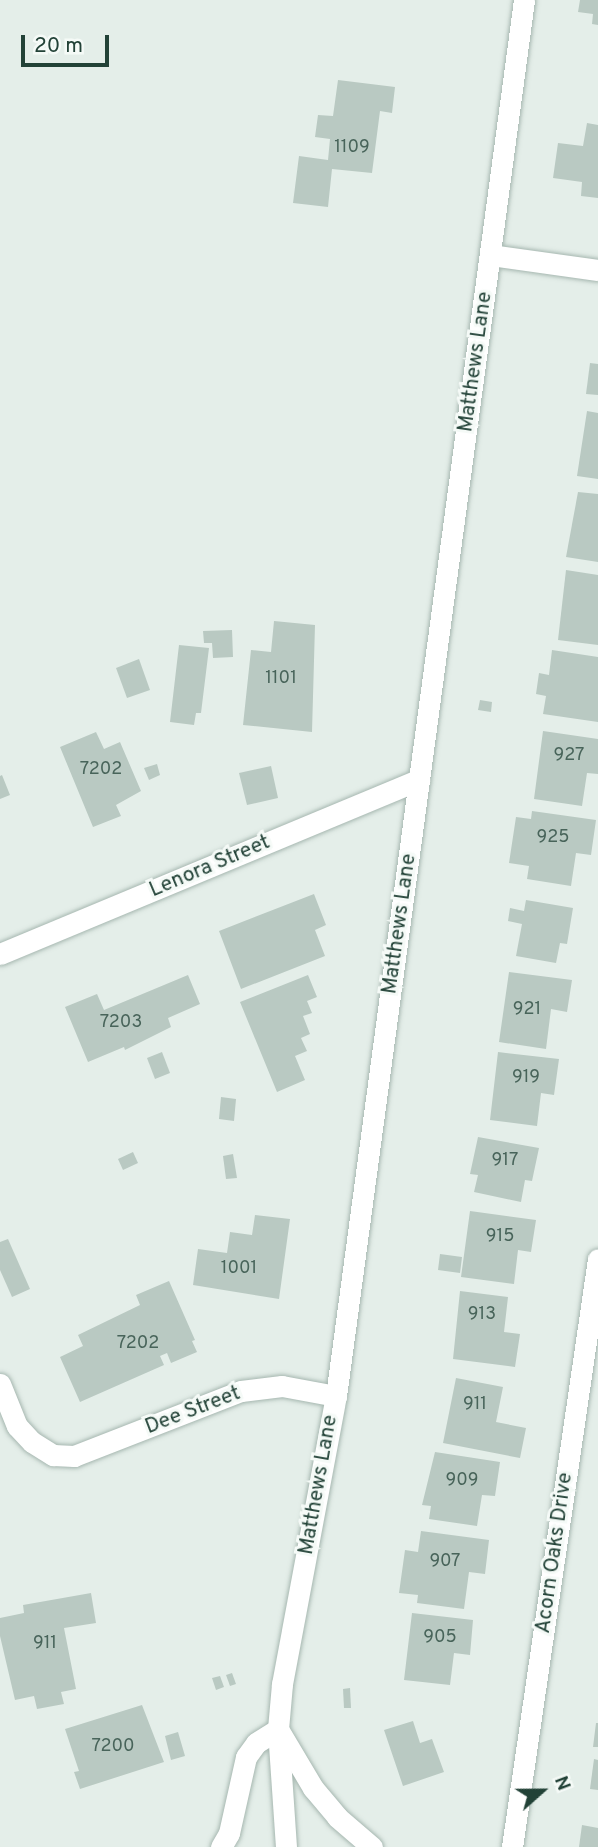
<!DOCTYPE html>
<style>
body{margin:0}
#map{position:relative;width:598px;height:1847px;overflow:hidden;background:#e4eee9;font-family:Overpass,sans-serif}
div>[style]{position:absolute}
[style*='--x']{left:calc(var(--x)*1px);top:calc(var(--y)*1px);width:calc(var(--w)*1px);rotate:calc(var(--a)*1deg)}
.building>*{inset:0;background:#b9c9c2}
.roads{filter:drop-shadow(0 0 2px #a6b7b0) drop-shadow(0 0 2px #a6b7b0)}
.street>*{height:21px;margin:-10.5px;padding:0 10.5px;transform-origin:10.5px;border-radius:10.5px;background:#fff}
.secondary>*{height:21px;margin:-10.5px;padding:0 10.5px;transform-origin:10.5px;border-radius:10.5px;background:#fff}
span{translate:-50% -50%;white-space:nowrap;text-align:center;line-height:1.15;-webkit-text-stroke:6px #f5faf7;paint-order:stroke}
.number-label{font-size:18px;color:#48645a}
.number-label span{-webkit-text-stroke-width:0}
.street-label{font-size:21px;color:#224237}
.north{position:absolute;left:507px;top:1756px;width:70px;height:70px;-webkit-text-stroke:5px #f5faf7;paint-order:stroke;rotate:69deg;font-size:19px;font-weight:700;line-height:28px;text-align:center;color:#224237}
.north::after{content:'';display:block;margin:auto;width:24px;height:32px;background:#224237;clip-path:polygon(50% 0,100% 100%,50% 72%,0 100%)}
.scale{position:absolute;left:21px;top:35px;width:88px;height:32px;box-sizing:border-box;border:4px solid #224237;border-top:0;padding-left:9px;font-size:21px;line-height:24px;white-space:nowrap;color:#224237;-webkit-text-stroke:5px #f5faf7;paint-order:stroke}
</style>
<div id="map">
<div class="building">
<div style="clip-path:polygon(580px 0,598px 0,598px 25px,592px 24px,593px 14px,578px 12px)"></div>
<div style="clip-path:polygon(338px 80px,395px 87px,392px 113px,380px 111px,372px 173px,332px 169px,328px 207px,293px 203px,299px 156px,328px 160px,330px 139px,315px 137px,318px 115px,333px 116px)"></div>
<div style="clip-path:polygon(587px 123px,598px 125px,598px 198px,581px 196px,582px 182px,553px 178px,558px 143px,583px 146px)"></div>
<div style="clip-path:polygon(590px 363px,598px 364px,598px 395px,586px 394px)"></div>
<div style="clip-path:polygon(587px 411px,598px 413px,598px 479px,577px 476px)"></div>
<div style="clip-path:polygon(578px 492px,598px 494px,598px 562px,566px 557px)"></div>
<div style="clip-path:polygon(566px 570px,598px 575px,598px 645px,558px 640px)"></div>
<div style="clip-path:polygon(274px 621px,315px 625px,312px 732px,243px 725px,251px 650px,271px 652px)"></div>
<div style="clip-path:polygon(232px 630px,233px 657px,213px 658px,212px 643px,204px 643px,203px 631px)"></div>
<div style="clip-path:polygon(179px 645px,209px 648px,201px 713px,196px 713px,194px 725px,170px 722px)"></div>
<div style="clip-path:polygon(552px 650px,598px 657px,598px 722px,543px 714px,546px 696px,536px 694px,539px 673px,549px 675px)"></div>
<div style="clip-path:polygon(139px 659px,150px 690px,127px 698px,116px 668px)"></div>
<div style="clip-path:polygon(480px 700px,492px 702px,491px 712px,478px 710px)"></div>
<div style="clip-path:polygon(543px 731px,598px 739px,598px 774px,587px 773px,582px 806px,534px 799px)"></div>
<div style="clip-path:polygon(96px 732px,104px 749px,120px 742px,141px 791px,116px 805px,121px 816px,93px 827px,60px 747px)"></div>
<div style="clip-path:polygon(157px 764px,160px 775px,149px 780px,144px 768px)"></div>
<div style="clip-path:polygon(271px 766px,278px 798px,247px 805px,239px 773px)"></div>
<div style="clip-path:polygon(2px 775px,10px 795px,0 799px,0 776px)"></div>
<div style="clip-path:polygon(532px 811px,596px 820px,591px 855px,576px 853px,571px 886px,527px 879px,529px 866px,509px 863px,516px 817px,531px 819px)"></div>
<div style="clip-path:polygon(314px 894px,326px 925px,315px 930px,325px 956px,241px 989px,219px 931px)"></div>
<div style="clip-path:polygon(526px 900px,573px 908px,567px 944px,560px 943px,556px 963px,516px 956px,522px 924px,508px 921px,510px 908px,524px 911px)"></div>
<div style="clip-path:polygon(509px 972px,572px 980px,567px 1012px,551px 1009px,546px 1049px,499px 1042px)"></div>
<div style="clip-path:polygon(188px 975px,200px 1004px,168px 1018px,171px 1027px,125px 1050px,124px 1047px,88px 1062px,65px 1007px,97px 994px,104px 1010px)"></div>
<div style="clip-path:polygon(308px 975px,317px 997px,307px 1001px,312px 1013px,303px 1016px,310px 1034px,301px 1038px,307px 1051px,295px 1056px,305px 1080px,277px 1092px,240px 1002px)"></div>
<div style="clip-path:polygon(162px 1052px,170px 1073px,155px 1079px,147px 1058px)"></div>
<div style="clip-path:polygon(498px 1052px,559px 1059px,554px 1095px,541px 1093px,537px 1126px,490px 1120px)"></div>
<div style="clip-path:polygon(221px 1097px,236px 1099px,234px 1121px,219px 1119px)"></div>
<div style="clip-path:polygon(478px 1137px,539px 1148px,532px 1181px,525px 1180px,521px 1202px,474px 1192px,478px 1175px,470px 1174px)"></div>
<div style="clip-path:polygon(133px 1152px,138px 1163px,123px 1170px,118px 1159px)"></div>
<div style="clip-path:polygon(233px 1154px,237px 1178px,226px 1179px,223px 1156px)"></div>
<div style="clip-path:polygon(470px 1211px,536px 1220px,531px 1252px,518px 1250px,514px 1284px,461px 1277px)"></div>
<div style="clip-path:polygon(255px 1215px,290px 1219px,279px 1299px,193px 1285px,198px 1249px,227px 1253px,230px 1232px,252px 1235px)"></div>
<div style="clip-path:polygon(8px 1239px,30px 1289px,12px 1297px,0 1270px,0 1242px)"></div>
<div style="clip-path:polygon(440px 1254px,462px 1257px,460px 1273px,438px 1270px)"></div>
<div style="clip-path:polygon(169px 1281px,195px 1340px,192px 1341px,197px 1352px,171px 1363px,167px 1353px,160px 1356px,164px 1365px,80px 1402px,60px 1357px,83px 1346px,78px 1335px,140px 1305px,136px 1295px)"></div>
<div style="clip-path:polygon(460px 1291px,508px 1297px,504px 1332px,520px 1334px,515px 1367px,453px 1359px)"></div>
<div style="clip-path:polygon(456px 1378px,503px 1387px,496px 1422px,526px 1428px,520px 1458px,443px 1443px)"></div>
<div style="clip-path:polygon(435px 1452px,500px 1462px,495px 1496px,482px 1495px,477px 1526px,429px 1519px,431px 1506px,422px 1505px)"></div>
<div style="clip-path:polygon(421px 1531px,489px 1540px,485px 1574px,469px 1572px,464px 1609px,417px 1603px,418px 1595px,399px 1593px,405px 1550px,418px 1552px)"></div>
<div style="clip-path:polygon(91px 1593px,96px 1623px,64px 1628px,76px 1689px,61px 1692px,64px 1704px,37px 1709px,34px 1696px,15px 1700px,0 1636px,0 1618px,24px 1613px,23px 1605px)"></div>
<div style="clip-path:polygon(412px 1613px,473px 1620px,470px 1655px,454px 1653px,450px 1685px,404px 1680px)"></div>
<div style="clip-path:polygon(232px 1673px,236px 1684px,230px 1686px,226px 1675px)"></div>
<div style="clip-path:polygon(220px 1676px,224px 1687px,216px 1690px,212px 1678px)"></div>
<div style="clip-path:polygon(350px 1688px,351px 1708px,344px 1708px,343px 1689px)"></div>
<div style="clip-path:polygon(142px 1705px,164px 1762px,80px 1789px,74px 1772px,79px 1771px,65px 1729px)"></div>
<div style="clip-path:polygon(413px 1721px,420px 1743px,432px 1739px,444px 1772px,403px 1786px,384px 1730px)"></div>
<div style="clip-path:polygon(596px 1723px,598px 1723px,598px 1747px,593px 1747px)"></div>
<div style="clip-path:polygon(178px 1732px,185px 1756px,171px 1760px,165px 1736px)"></div>
<div style="clip-path:polygon(594px 1759px,598px 1760px,598px 1790px,590px 1789px)"></div>
<div style="clip-path:polygon(582px 1825px,598px 1828px,598px 1847px,579px 1847px)"></div>
</div>
<div class="roads">
<div class="street">
<div style="--x:0;--y:954;--w:454;--a:-22.6"></div>
<div style="--x:0;--y:1384;--w:45;--a:68"></div>
<div style="--x:17;--y:1426;--w:22;--a:47"></div>
<div style="--x:32;--y:1442;--w:25;--a:32"></div>
<div style="--x:53;--y:1455;--w:21;--a:3"></div>
<div style="--x:74;--y:1456;--w:179;--a:-21.3"></div>
<div style="--x:241;--y:1391;--w:41;--a:-7"></div>
<div style="--x:282;--y:1386;--w:55;--a:10.5"></div>
<div style="--x:512;--y:1847;--w:594;--a:-81.68"></div>
</div>
<div class="secondary">
<div style="--x:491;--y:255;--w:108;--a:8"></div>
<div style="--x:221;--y:1847;--w:16;--a:-60"></div>
<div style="--x:229;--y:1833;--w:78;--a:-77.4"></div>
<div style="--x:246;--y:1757;--w:17;--a:-54"></div>
<div style="--x:256;--y:1743;--w:26;--a:-32"></div>
<div style="--x:278;--y:1729;--w:69;--a:59.3"></div>
<div style="--x:313;--y:1788;--w:38;--a:50"></div>
<div style="--x:337;--y:1817;--w:46;--a:40.6"></div>
<div style="--x:286;--y:1847;--w:118;--a:-93.9"></div>
<div style="--x:278;--y:1729;--w:45;--a:-84.9"></div>
<div style="--x:282;--y:1684;--w:293;--a:-79.4"></div>
<div style="--x:336;--y:1396;--w:1409;--a:-82.33"></div>
</div>
</div>
<div class="number-label">
<span style="left:352px;top:148px">1109</span>
<span style="left:281px;top:679px">1101</span>
<span style="left:569px;top:756px">927</span>
<span style="left:101px;top:770px">7202</span>
<span style="left:553px;top:838px">925</span>
<span style="left:527px;top:1010px">921</span>
<span style="left:121px;top:1023px">7203</span>
<span style="left:526px;top:1078px">919</span>
<span style="left:505px;top:1161px">917</span>
<span style="left:500px;top:1237px">915</span>
<span style="left:239px;top:1269px">1001</span>
<span style="left:482px;top:1315px">913</span>
<span style="left:138px;top:1344px">7202</span>
<span style="left:475px;top:1405px">911</span>
<span style="left:462px;top:1481px">909</span>
<span style="left:445px;top:1562px">907</span>
<span style="left:440px;top:1638px">905</span>
<span style="left:45px;top:1644px">911</span>
<span style="left:113px;top:1747px">7200</span>
</div>
<div class="street-label">
<span style="left:476px;top:362px;rotate:-82deg">Matthews Lane</span>
<span style="left:210px;top:867px;rotate:-23deg">Lenora Street</span>
<span style="left:400px;top:924px;rotate:-82deg">Matthews Lane</span>
<span style="left:193px;top:1411px;rotate:-21deg">Dee Street</span>
<span style="left:319px;top:1485px;rotate:-80deg">Matthews Lane</span>
<span style="left:555px;top:1553px;rotate:-82deg">Acorn Oaks Drive</span>
</div>
<div class="north">N</div>
<div class="scale">20 m</div>
</div>
